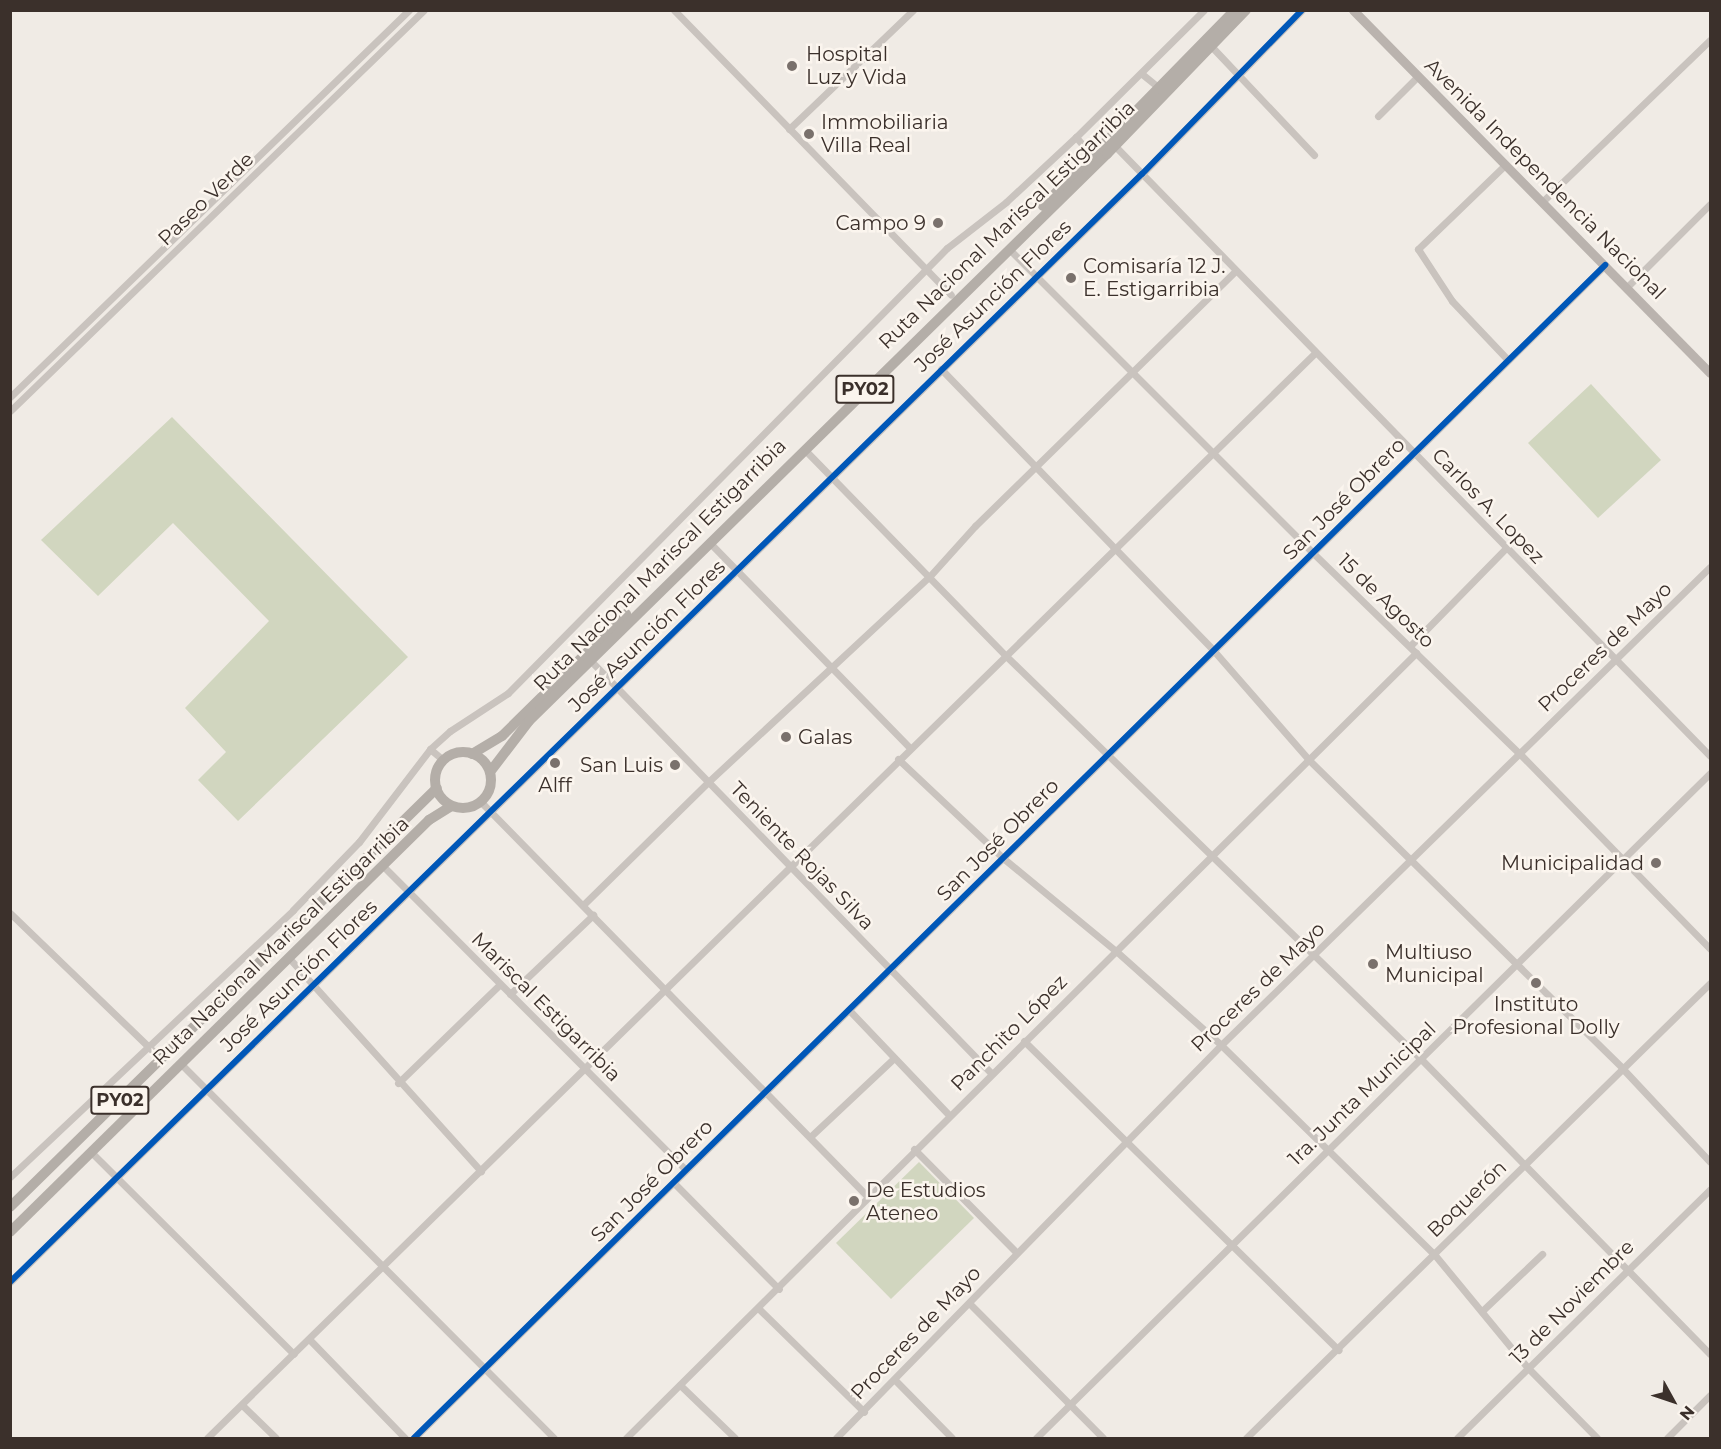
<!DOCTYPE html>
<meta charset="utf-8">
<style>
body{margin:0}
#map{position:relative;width:1721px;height:1449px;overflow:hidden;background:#f0ebe5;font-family:Montserrat,sans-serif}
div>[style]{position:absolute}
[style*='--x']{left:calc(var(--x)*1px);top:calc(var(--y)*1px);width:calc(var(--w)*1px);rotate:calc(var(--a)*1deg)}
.green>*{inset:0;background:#d1d6bf}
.minor>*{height:7px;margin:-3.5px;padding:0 3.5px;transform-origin:3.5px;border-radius:3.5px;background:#c9c3be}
.secondary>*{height:9px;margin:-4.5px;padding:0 4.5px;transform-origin:4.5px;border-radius:4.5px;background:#bab3ae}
.trunk>*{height:10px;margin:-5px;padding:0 5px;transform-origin:5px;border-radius:5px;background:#b4aea8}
.trunk>.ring{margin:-5px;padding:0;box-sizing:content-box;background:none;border:10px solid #b4aea8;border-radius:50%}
.cycleway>*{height:6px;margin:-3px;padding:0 3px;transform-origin:3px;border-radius:3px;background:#0057b8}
.dots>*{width:16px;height:16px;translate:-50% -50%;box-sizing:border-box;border:3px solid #fbf5ee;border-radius:50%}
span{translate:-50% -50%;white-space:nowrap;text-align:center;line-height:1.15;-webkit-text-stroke:5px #fbf5ee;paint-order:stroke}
.shield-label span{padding:2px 4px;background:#fbf5ee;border:2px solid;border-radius:4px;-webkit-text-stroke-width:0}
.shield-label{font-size:18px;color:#3b302b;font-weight:700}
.poi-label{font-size:20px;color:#3b302b}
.left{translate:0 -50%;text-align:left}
.right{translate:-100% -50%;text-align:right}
.street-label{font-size:20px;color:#3b302b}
.frame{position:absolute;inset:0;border:12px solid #3b302b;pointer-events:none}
.north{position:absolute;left:1643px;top:1371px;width:60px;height:60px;-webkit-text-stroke:4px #fbf5ee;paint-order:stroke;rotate:130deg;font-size:16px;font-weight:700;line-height:24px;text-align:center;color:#3b302b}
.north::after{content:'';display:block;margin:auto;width:21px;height:27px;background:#3b302b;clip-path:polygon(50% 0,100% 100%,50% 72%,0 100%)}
</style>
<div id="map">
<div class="green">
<div style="clip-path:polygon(1591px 384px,1661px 460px,1598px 518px,1528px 443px)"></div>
<div style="clip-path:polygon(172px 417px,408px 657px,238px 821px,198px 780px,226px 752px,185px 708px,269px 621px,173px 523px,98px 596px,41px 540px)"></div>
<div style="clip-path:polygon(919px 1162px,974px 1218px,891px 1299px,836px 1243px)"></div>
</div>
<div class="minor">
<div style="--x:674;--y:10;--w:397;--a:45.8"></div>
<div style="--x:1211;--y:46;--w:150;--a:46.6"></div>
<div style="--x:1142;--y:74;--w:22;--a:39"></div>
<div style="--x:1378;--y:116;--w:57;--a:-45"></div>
<div style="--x:789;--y:129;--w:172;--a:-43.8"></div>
<div style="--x:1076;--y:137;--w:180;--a:-44.8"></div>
<div style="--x:1115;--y:146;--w:852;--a:45.71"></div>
<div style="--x:1505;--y:165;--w:121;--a:136"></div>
<div style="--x:1418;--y:249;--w:62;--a:56.8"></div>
<div style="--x:1452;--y:301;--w:81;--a:46.5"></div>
<div style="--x:1542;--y:202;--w:233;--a:-44"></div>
<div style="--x:1009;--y:249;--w:430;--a:45"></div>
<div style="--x:1313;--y:553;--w:287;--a:44.2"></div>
<div style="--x:1519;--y:753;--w:274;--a:45.7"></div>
<div style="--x:1626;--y:288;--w:119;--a:-45"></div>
<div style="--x:941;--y:369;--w:392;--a:45.9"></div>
<div style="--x:1214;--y:651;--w:145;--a:48.9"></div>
<div style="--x:1309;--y:760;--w:441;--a:44.5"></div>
<div style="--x:1623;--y:1069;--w:127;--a:46.9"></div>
<div style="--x:10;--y:397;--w:556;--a:-44.13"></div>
<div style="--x:10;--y:411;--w:576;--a:-44.09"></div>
<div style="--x:804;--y:449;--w:289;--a:45.7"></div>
<div style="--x:1006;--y:656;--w:578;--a:44.16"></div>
<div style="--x:1421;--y:1059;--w:413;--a:45.6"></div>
<div style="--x:709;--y:542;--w:288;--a:45.7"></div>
<div style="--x:1410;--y:646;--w:137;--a:-45.6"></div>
<div style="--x:590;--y:660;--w:576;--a:45.84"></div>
<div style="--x:430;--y:749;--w:17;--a:40"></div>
<div style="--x:898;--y:759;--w:144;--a:43.3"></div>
<div style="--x:1003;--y:858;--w:146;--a:39.5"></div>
<div style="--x:1116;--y:951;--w:141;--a:41.8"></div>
<div style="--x:1221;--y:1045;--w:298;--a:44.5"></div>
<div style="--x:1434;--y:1254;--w:148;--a:50.5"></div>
<div style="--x:1528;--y:1368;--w:98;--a:45.4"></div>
<div style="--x:481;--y:802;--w:552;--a:45.59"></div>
<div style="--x:383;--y:866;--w:429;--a:45.1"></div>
<div style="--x:583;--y:905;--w:174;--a:-44.5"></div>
<div style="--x:707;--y:783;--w:303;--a:-42.9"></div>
<div style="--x:929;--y:577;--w:69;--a:-48"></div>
<div style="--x:975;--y:526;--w:364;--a:-44.4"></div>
<div style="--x:10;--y:913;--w:210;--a:44"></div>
<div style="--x:289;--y:958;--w:287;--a:48"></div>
<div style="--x:510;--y:994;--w:115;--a:-43.6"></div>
<div style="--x:849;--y:1010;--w:145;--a:46.4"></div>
<div style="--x:1024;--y:1041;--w:441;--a:44.5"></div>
<div style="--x:181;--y:1064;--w:528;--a:45.08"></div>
<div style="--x:398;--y:1083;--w:142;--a:-44.1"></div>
<div style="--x:810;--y:1137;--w:115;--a:-43.2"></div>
<div style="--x:914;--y:1149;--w:146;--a:45.3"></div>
<div style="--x:91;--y:1152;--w:286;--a:44.9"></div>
<div style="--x:10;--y:1177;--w:389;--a:-43.3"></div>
<div style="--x:293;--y:910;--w:95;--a:-45.9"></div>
<div style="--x:359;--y:842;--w:117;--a:-52.6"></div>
<div style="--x:430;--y:749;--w:27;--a:-42"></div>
<div style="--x:450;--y:731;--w:69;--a:-33.2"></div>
<div style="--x:508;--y:693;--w:625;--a:-45.39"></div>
<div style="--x:947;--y:248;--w:75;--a:-37.9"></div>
<div style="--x:1006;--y:202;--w:96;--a:-42.9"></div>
<div style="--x:1076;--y:137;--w:25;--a:50"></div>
<div style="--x:674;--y:1183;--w:149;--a:45.3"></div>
<div style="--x:10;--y:1282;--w:1584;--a:-44.39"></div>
<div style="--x:1142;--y:174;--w:229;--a:-45.7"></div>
<div style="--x:969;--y:1303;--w:190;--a:45.2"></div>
<div style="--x:759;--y:1309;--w:147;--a:44.4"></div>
<div style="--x:1482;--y:1311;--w:83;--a:-43.5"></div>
<div style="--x:309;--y:1339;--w:138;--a:45.9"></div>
<div style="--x:895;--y:1380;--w:81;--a:45.5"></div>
<div style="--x:680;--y:1385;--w:76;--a:43.9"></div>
<div style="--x:242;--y:1405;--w:47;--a:44.1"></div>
<div style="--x:207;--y:1438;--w:1551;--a:-44.4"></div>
<div style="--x:414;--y:1438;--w:1672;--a:-44.56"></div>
<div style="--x:626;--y:1438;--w:1114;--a:-44.82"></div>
<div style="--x:836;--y:1438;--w:550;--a:-45.59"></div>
<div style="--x:1221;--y:1045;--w:684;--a:-44.35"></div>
<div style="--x:1036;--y:1438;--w:947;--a:-44.61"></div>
<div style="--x:1246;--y:1438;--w:650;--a:-44.44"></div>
<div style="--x:1457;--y:1438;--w:355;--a:-44.5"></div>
<div style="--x:1667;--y:1438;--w:61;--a:-45"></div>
</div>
<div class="secondary">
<div style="--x:1353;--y:10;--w:509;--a:45.48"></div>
</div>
<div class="trunk">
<div style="--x:1043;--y:206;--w:274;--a:-45.6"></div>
<div class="ring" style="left:435px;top:752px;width:46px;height:46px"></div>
<div style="--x:472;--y:754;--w:35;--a:-31"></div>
<div style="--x:502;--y:736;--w:174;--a:-44.5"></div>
<div style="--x:490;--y:772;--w:64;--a:-52.6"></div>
<div style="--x:529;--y:721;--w:810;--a:-44.45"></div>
<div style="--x:1107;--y:154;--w:200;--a:-46"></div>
<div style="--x:10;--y:1207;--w:598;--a:-44.46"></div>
<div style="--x:10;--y:1232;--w:588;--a:-44.52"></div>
<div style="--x:429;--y:820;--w:26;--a:-32"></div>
</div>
<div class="cycleway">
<div style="--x:10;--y:1282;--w:1584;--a:-44.39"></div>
<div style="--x:1142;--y:174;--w:229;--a:-45.7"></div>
<div style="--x:414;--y:1438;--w:1672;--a:-44.56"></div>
</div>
<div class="dots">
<div style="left:792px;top:66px;background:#7a716c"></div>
<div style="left:809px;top:134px;background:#7a716c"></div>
<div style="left:938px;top:223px;background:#7a716c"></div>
<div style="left:1071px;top:278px;background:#7a716c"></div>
<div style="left:786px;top:737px;background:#7a716c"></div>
<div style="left:555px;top:763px;background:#7a716c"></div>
<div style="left:675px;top:765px;background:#7a716c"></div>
<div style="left:1656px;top:863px;background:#7a716c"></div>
<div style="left:1373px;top:964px;background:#7a716c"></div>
<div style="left:1536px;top:983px;background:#7a716c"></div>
<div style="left:854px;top:1201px;background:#7a716c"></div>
</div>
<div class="shield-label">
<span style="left:865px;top:389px">PY02</span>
<span style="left:120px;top:1100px">PY02</span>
</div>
<div class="poi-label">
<span class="left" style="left:806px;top:66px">Hospital<br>Luz y Vida</span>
<span class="left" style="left:821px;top:134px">Immobiliaria<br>Villa Real</span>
<span class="right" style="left:926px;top:223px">Campo 9</span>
<span class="left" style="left:1083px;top:278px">Comisaría 12 J.<br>E. Estigarribia</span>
<span class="left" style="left:798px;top:737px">Galas</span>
<span class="right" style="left:663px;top:765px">San Luis</span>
<span style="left:555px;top:785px">Alff</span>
<span class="right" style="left:1644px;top:863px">Municipalidad</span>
<span class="left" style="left:1385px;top:964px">Multiuso<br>Municipal</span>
<span style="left:1536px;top:1016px">Instituto<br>Profesional Dolly</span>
<span class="left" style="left:866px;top:1202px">De Estudios<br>Ateneo</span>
</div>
<div class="street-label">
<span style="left:1545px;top:179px;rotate:45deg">Avenida Independencia Nacional</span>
<span style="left:206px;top:199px;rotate:-44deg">Paseo Verde</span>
<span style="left:1007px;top:225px;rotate:-44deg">Ruta Nacional Mariscal Estigarribia</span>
<span style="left:993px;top:296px;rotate:-44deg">José Asunción Flores</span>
<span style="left:1344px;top:499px;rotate:-45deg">San José Obrero</span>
<span style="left:1488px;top:506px;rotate:46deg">Carlos A. Lopez</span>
<span style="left:660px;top:565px;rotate:-45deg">Ruta Nacional Mariscal Estigarribia</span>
<span style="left:1386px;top:601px;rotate:44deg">15 de Agosto</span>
<span style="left:647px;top:636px;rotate:-44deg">José Asunción Flores</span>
<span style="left:1605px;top:647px;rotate:-44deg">Proceres de Mayo</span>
<span style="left:998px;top:840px;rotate:-45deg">San José Obrero</span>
<span style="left:802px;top:856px;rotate:46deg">Teniente Rojas Silva</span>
<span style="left:281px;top:941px;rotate:-44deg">Ruta Nacional Mariscal Estigarribia</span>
<span style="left:299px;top:976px;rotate:-44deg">José Asunción Flores</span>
<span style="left:1258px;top:987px;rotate:-44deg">Proceres de Mayo</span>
<span style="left:546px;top:1007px;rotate:45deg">Mariscal Estigarribia</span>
<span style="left:1009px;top:1033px;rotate:-45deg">Panchito López</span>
<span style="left:1362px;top:1094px;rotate:-44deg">1ra. Junta Municipal</span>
<span style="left:652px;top:1181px;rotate:-45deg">San José Obrero</span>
<span style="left:1467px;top:1199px;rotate:-44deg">Boquerón</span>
<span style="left:1572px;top:1302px;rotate:-45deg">13 de Noviembre</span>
<span style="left:916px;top:1333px;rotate:-46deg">Proceres de Mayo</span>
</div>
<div class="frame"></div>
<div class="north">N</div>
</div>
